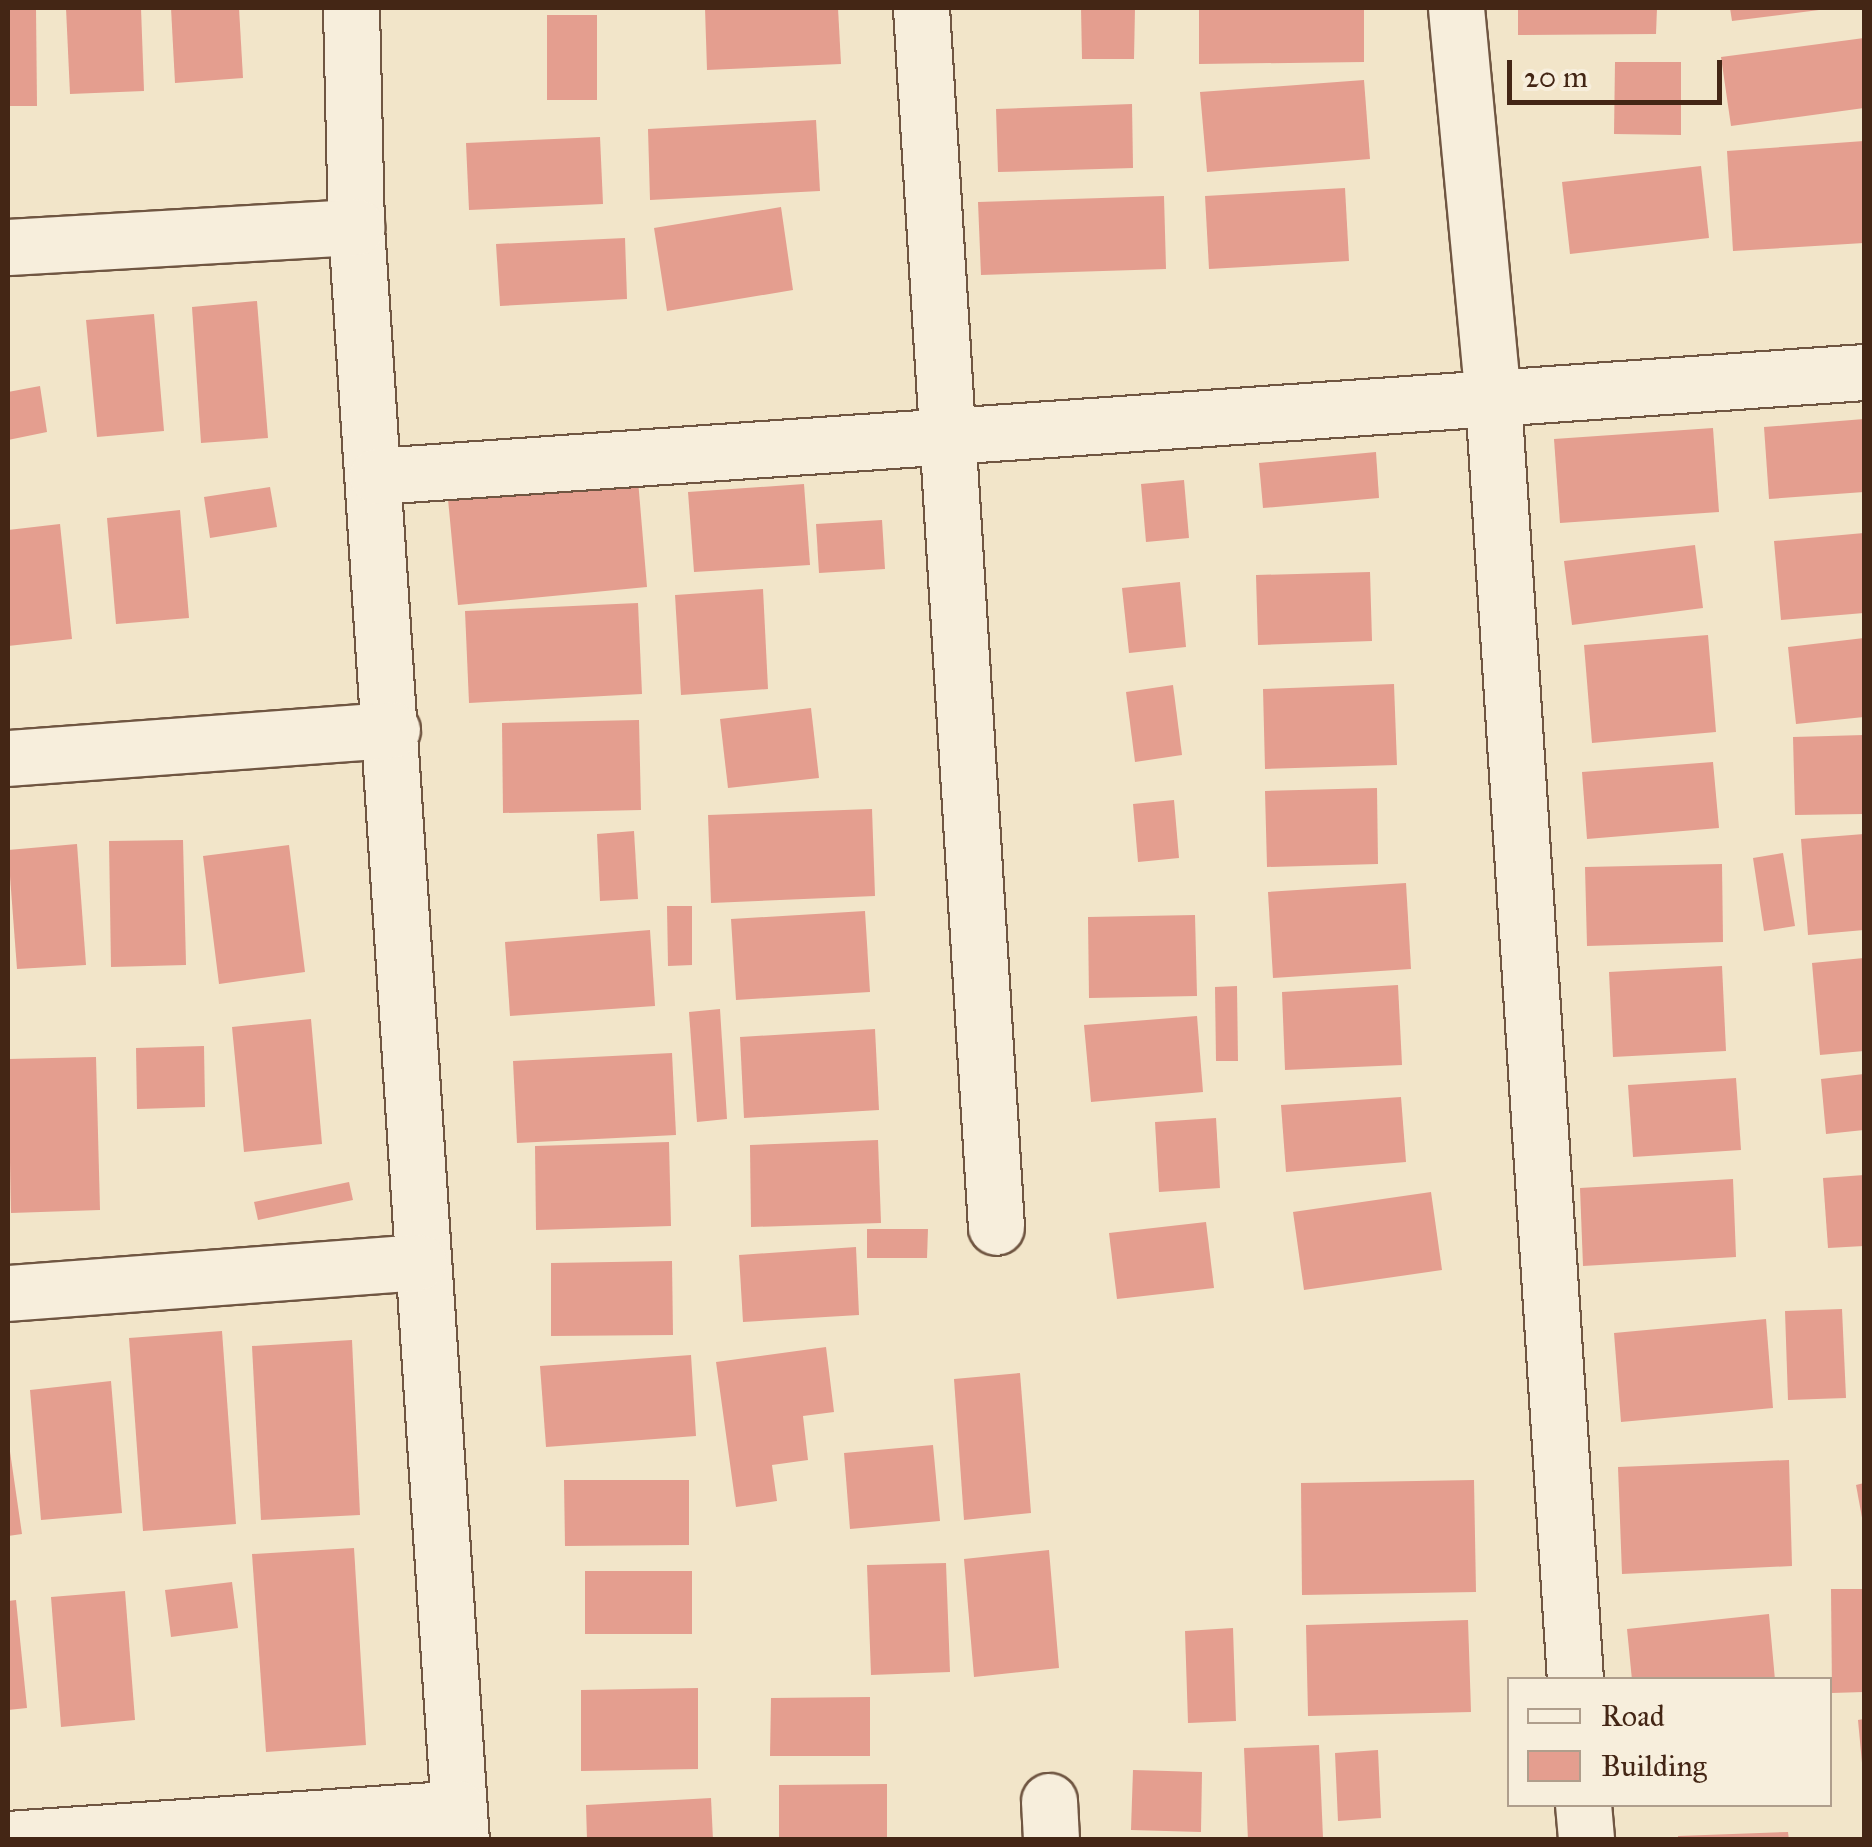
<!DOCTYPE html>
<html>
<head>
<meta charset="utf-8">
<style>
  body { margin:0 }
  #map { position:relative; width:1872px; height:1847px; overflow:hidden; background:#f2e5c9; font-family:"IM FELL Great Primer",serif }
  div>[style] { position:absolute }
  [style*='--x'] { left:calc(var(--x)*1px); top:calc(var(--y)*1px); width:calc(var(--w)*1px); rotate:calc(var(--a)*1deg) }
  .building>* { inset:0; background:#e49e8f }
  .roads { filter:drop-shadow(2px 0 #705642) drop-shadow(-2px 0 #705642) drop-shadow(0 2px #705642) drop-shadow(0 -2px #705642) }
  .street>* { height:55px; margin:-27.5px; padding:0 27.5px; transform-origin:27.5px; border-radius:27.5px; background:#f7eedc }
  span { translate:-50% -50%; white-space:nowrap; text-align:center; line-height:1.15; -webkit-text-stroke:8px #f7eedc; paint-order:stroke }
  .frame { position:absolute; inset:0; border:10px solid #442615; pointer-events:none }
  .legend { position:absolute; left:1507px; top:1677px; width:325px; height:130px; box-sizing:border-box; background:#f7eedc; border:2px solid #af9e8c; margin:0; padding:12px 18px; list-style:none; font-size:30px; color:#442615 }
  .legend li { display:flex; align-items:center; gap:20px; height:50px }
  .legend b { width:50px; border:2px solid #af9e8c }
  .scale { position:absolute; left:1507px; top:60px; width:215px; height:45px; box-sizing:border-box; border:5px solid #442615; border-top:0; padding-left:12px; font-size:30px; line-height:35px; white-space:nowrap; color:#442615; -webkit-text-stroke:8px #f7eedc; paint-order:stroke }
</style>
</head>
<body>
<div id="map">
  <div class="building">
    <div style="clip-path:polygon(8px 8px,36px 8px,37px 106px,8px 106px)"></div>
    <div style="clip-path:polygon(66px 8px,141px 8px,144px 91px,70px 94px)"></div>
    <div style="clip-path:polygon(171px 8px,239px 8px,243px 78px,175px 83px)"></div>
    <div style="clip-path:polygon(705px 8px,838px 8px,841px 64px,707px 70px)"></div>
    <div style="clip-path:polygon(1081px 8px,1135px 8px,1134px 59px,1082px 59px)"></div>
    <div style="clip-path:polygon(1199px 8px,1364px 8px,1364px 62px,1199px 64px)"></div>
    <div style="clip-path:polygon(1518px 8px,1657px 8px,1656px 34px,1518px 35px)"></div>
    <div style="clip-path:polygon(1730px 8px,1819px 8px,1819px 10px,1732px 21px)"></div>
    <div style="clip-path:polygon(547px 15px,597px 15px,597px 100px,547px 100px)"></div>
    <div style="clip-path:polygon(1864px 38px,1864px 108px,1731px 126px,1721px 57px)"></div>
    <div style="clip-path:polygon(1615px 62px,1681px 62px,1681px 135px,1614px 134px)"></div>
    <div style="clip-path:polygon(1364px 80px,1370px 159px,1207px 172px,1200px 92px)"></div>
    <div style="clip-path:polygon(1132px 104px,1133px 168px,998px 172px,996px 109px)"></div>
    <div style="clip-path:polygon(816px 120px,820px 191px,650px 200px,648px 129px)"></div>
    <div style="clip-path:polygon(600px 137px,603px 204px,469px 210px,466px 143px)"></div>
    <div style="clip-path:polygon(1864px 141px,1864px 243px,1733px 251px,1727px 151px)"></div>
    <div style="clip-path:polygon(1701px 166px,1709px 238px,1570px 254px,1562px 182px)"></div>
    <div style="clip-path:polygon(1345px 188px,1349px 261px,1209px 269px,1205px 196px)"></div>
    <div style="clip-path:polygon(1164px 196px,1166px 269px,981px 275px,978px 202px)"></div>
    <div style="clip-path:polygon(781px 207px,793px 290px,667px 311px,654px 228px)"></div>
    <div style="clip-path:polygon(625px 238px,627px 299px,500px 306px,496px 244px)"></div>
    <div style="clip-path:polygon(257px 301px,268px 438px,201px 443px,192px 307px)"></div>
    <div style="clip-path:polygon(154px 314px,164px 431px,97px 437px,86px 320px)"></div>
    <div style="clip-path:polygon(40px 386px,47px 432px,8px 440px,8px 392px)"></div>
    <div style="clip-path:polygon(1864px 419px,1864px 492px,1769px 499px,1764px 427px)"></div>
    <div style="clip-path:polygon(1713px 428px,1719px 512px,1560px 523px,1554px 439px)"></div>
    <div style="clip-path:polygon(1376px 452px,1379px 498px,1263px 508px,1259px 463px)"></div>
    <div style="clip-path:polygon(638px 480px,647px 587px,458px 605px,448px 499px)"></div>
    <div style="clip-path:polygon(1184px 480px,1189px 538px,1146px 542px,1141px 484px)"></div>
    <div style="clip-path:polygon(804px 484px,810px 565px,694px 572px,688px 492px)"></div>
    <div style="clip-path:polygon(270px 487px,277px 527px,210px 538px,204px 497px)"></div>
    <div style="clip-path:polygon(180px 510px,189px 618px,116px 624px,107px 518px)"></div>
    <div style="clip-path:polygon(882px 520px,885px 569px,819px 573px,816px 524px)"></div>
    <div style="clip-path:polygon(60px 524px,72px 639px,8px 646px,8px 530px)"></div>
    <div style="clip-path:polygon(1864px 533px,1864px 613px,1781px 620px,1774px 541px)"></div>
    <div style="clip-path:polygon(1695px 545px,1703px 608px,1572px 625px,1564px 561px)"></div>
    <div style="clip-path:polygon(1370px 572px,1372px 641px,1258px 645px,1256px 575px)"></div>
    <div style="clip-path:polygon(1180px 582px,1186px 647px,1129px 653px,1122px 588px)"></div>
    <div style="clip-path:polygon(763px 589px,768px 689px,681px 695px,675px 595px)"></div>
    <div style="clip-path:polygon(638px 603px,642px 694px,469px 703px,465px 611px)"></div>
    <div style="clip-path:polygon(1708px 635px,1716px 732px,1592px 743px,1584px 645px)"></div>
    <div style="clip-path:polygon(1864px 638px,1864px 717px,1796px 724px,1788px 647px)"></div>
    <div style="clip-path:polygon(1394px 684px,1397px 765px,1265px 769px,1263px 689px)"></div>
    <div style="clip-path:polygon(1173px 685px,1182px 755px,1135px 762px,1126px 692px)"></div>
    <div style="clip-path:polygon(811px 708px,819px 778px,728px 788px,720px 719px)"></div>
    <div style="clip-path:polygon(639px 720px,641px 810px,503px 813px,502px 723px)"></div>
    <div style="clip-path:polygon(1864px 735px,1864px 814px,1795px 815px,1793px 737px)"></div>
    <div style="clip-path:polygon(1713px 762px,1719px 828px,1587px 839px,1582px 772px)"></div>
    <div style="clip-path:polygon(1377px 788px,1378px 864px,1267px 867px,1265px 791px)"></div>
    <div style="clip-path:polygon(1174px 800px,1179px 858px,1138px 862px,1133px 804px)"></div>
    <div style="clip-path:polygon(872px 809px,875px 896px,711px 903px,708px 815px)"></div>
    <div style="clip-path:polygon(634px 831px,638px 899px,600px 901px,597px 834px)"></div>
    <div style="clip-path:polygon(1864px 834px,1864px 930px,1808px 935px,1801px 839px)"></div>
    <div style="clip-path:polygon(183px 840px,186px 965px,111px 967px,109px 841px)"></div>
    <div style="clip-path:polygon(77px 844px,86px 965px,17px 969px,8px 850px)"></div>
    <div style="clip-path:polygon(289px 845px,305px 972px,219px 984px,203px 856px)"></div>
    <div style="clip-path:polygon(1783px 853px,1795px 926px,1764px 931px,1753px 858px)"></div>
    <div style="clip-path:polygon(1722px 864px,1723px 942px,1587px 946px,1585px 867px)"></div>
    <div style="clip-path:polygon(1406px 883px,1411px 969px,1273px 978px,1268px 892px)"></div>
    <div style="clip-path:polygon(667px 906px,692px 906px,692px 965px,668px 966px)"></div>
    <div style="clip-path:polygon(865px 911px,870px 992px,736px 1000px,731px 919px)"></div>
    <div style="clip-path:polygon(1195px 915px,1197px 996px,1089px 998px,1088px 917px)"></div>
    <div style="clip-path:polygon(650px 930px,655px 1006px,510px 1016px,505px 942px)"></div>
    <div style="clip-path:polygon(1864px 958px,1864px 1051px,1820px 1055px,1812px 963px)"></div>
    <div style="clip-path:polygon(1722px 966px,1726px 1051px,1613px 1057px,1609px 972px)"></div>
    <div style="clip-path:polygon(1398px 985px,1402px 1065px,1285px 1070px,1282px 992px)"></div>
    <div style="clip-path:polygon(1237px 986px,1238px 1061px,1216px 1061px,1215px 987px)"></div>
    <div style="clip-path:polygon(720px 1009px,727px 1119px,697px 1122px,689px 1012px)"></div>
    <div style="clip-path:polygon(1197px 1016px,1203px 1092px,1091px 1102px,1084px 1025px)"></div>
    <div style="clip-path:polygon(311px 1019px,322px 1144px,244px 1152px,232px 1027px)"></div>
    <div style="clip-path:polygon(875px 1029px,879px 1110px,744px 1118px,740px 1037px)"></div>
    <div style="clip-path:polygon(204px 1046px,205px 1107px,137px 1109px,136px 1048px)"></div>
    <div style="clip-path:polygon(672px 1053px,676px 1135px,517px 1143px,513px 1061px)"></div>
    <div style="clip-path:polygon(96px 1057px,100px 1210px,11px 1213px,8px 1059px)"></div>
    <div style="clip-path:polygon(1864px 1074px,1864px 1130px,1826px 1134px,1821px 1079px)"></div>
    <div style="clip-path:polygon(1736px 1078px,1741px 1150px,1633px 1157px,1628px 1085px)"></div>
    <div style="clip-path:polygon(1401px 1097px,1406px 1162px,1286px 1172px,1281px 1105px)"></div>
    <div style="clip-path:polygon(1216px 1118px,1220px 1188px,1159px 1192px,1155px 1122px)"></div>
    <div style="clip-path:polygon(878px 1140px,881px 1223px,751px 1227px,750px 1145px)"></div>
    <div style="clip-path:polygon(669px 1142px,671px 1226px,536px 1230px,535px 1146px)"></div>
    <div style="clip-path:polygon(1864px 1175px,1864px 1246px,1828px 1248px,1823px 1178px)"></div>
    <div style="clip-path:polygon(1733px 1179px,1736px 1257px,1583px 1266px,1580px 1188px)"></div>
    <div style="clip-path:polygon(349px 1182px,353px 1200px,258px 1220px,254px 1202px)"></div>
    <div style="clip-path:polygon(1431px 1192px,1442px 1270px,1304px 1290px,1293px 1212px)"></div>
    <div style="clip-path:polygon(1206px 1222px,1214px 1288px,1117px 1299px,1109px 1233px)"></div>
    <div style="clip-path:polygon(867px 1229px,928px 1229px,927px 1258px,867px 1258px)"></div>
    <div style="clip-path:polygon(856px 1247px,859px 1315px,743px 1322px,739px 1255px)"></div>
    <div style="clip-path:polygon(672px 1261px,673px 1335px,551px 1336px,551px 1263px)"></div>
    <div style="clip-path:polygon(1842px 1309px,1846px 1398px,1788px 1400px,1785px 1311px)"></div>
    <div style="clip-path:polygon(1766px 1319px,1773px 1408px,1621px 1422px,1614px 1333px)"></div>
    <div style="clip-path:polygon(222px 1331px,236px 1524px,143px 1531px,129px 1338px)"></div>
    <div style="clip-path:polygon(352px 1340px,360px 1515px,261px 1520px,252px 1346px)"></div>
    <div style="clip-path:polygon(826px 1347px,834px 1412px,803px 1416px,808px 1460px,772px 1465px,777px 1501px,736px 1507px,716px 1362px)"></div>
    <div style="clip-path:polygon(691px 1355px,696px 1436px,546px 1447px,540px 1366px)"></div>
    <div style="clip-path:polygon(1020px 1373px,1031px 1513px,964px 1520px,954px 1379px)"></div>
    <div style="clip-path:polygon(111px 1381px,122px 1513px,41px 1520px,30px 1390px)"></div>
    <div style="clip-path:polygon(8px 1438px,22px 1534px,8px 1536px)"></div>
    <div style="clip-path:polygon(933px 1445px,940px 1521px,850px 1529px,844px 1453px)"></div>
    <div style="clip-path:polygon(1789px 1460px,1792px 1566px,1622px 1574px,1618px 1467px)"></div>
    <div style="clip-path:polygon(564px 1480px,689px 1480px,689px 1545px,565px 1546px)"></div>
    <div style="clip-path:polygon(1474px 1480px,1476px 1592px,1302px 1595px,1301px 1483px)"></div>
    <div style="clip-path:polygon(1864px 1483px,1864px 1522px,1863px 1523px,1856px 1485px)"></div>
    <div style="clip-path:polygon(354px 1548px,366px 1745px,266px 1752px,252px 1554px)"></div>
    <div style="clip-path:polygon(1049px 1550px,1059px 1668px,974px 1677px,964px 1559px)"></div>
    <div style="clip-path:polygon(946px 1563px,950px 1672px,871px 1675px,867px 1565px)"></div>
    <div style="clip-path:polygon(585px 1571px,692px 1571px,692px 1634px,585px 1634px)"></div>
    <div style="clip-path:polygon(232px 1582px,238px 1628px,171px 1637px,165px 1590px)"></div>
    <div style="clip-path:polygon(1831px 1589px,1864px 1589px,1864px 1692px,1832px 1693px)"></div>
    <div style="clip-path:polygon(125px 1591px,135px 1720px,61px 1727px,51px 1597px)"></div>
    <div style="clip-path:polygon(16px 1600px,27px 1708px,8px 1710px,8px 1601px)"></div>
    <div style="clip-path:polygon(1769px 1614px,1775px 1680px,1632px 1680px,1627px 1629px)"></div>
    <div style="clip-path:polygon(1468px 1620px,1471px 1712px,1308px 1716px,1306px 1625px)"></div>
    <div style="clip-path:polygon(1233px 1628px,1236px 1721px,1188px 1723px,1185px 1631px)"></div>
    <div style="clip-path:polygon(698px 1688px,698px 1769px,581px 1771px,581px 1690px)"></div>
    <div style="clip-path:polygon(870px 1697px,870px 1756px,770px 1756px,771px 1698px)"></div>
    <div style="clip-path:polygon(1864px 1719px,1864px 1763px,1862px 1763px,1858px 1720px)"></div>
    <div style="clip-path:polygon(1319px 1745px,1323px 1838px,1248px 1840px,1244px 1748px)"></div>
    <div style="clip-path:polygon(1378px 1750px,1381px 1818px,1338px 1821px,1335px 1753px)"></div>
    <div style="clip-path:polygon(1133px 1770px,1202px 1772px,1201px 1832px,1131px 1830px)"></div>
    <div style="clip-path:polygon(887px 1784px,887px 1840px,779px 1840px,779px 1785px)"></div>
    <div style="clip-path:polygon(711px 1798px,713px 1840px,587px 1840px,586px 1805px)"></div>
    <div style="clip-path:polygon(1788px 1832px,1789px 1840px,1678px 1840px,1678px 1836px)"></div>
  </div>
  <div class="roads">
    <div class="street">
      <div style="--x:351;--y:8;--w:219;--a:88.7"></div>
      <div style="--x:356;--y:227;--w:1616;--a:86.28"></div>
      <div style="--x:921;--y:8;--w:1221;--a:86.48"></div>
      <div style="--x:1456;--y:8;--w:392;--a:84.6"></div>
      <div style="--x:1493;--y:398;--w:1285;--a:86.34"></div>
      <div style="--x:8;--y:247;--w:349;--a:-3.3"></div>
      <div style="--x:377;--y:476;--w:1491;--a:-4"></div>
      <div style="--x:8;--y:758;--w:385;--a:-4.2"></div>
      <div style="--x:8;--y:1293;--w:412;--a:-4.3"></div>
      <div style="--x:1049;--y:1801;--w:39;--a:87"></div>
      <div style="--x:1583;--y:1804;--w:36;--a:85"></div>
      <div style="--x:8;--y:1839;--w:450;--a:-3.9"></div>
    </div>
  </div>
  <div class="frame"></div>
  <ul class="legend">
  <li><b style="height:12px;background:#f7eedc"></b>Road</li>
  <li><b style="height:28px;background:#e49e8f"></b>Building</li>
  </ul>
  <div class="scale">20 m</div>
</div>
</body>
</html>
